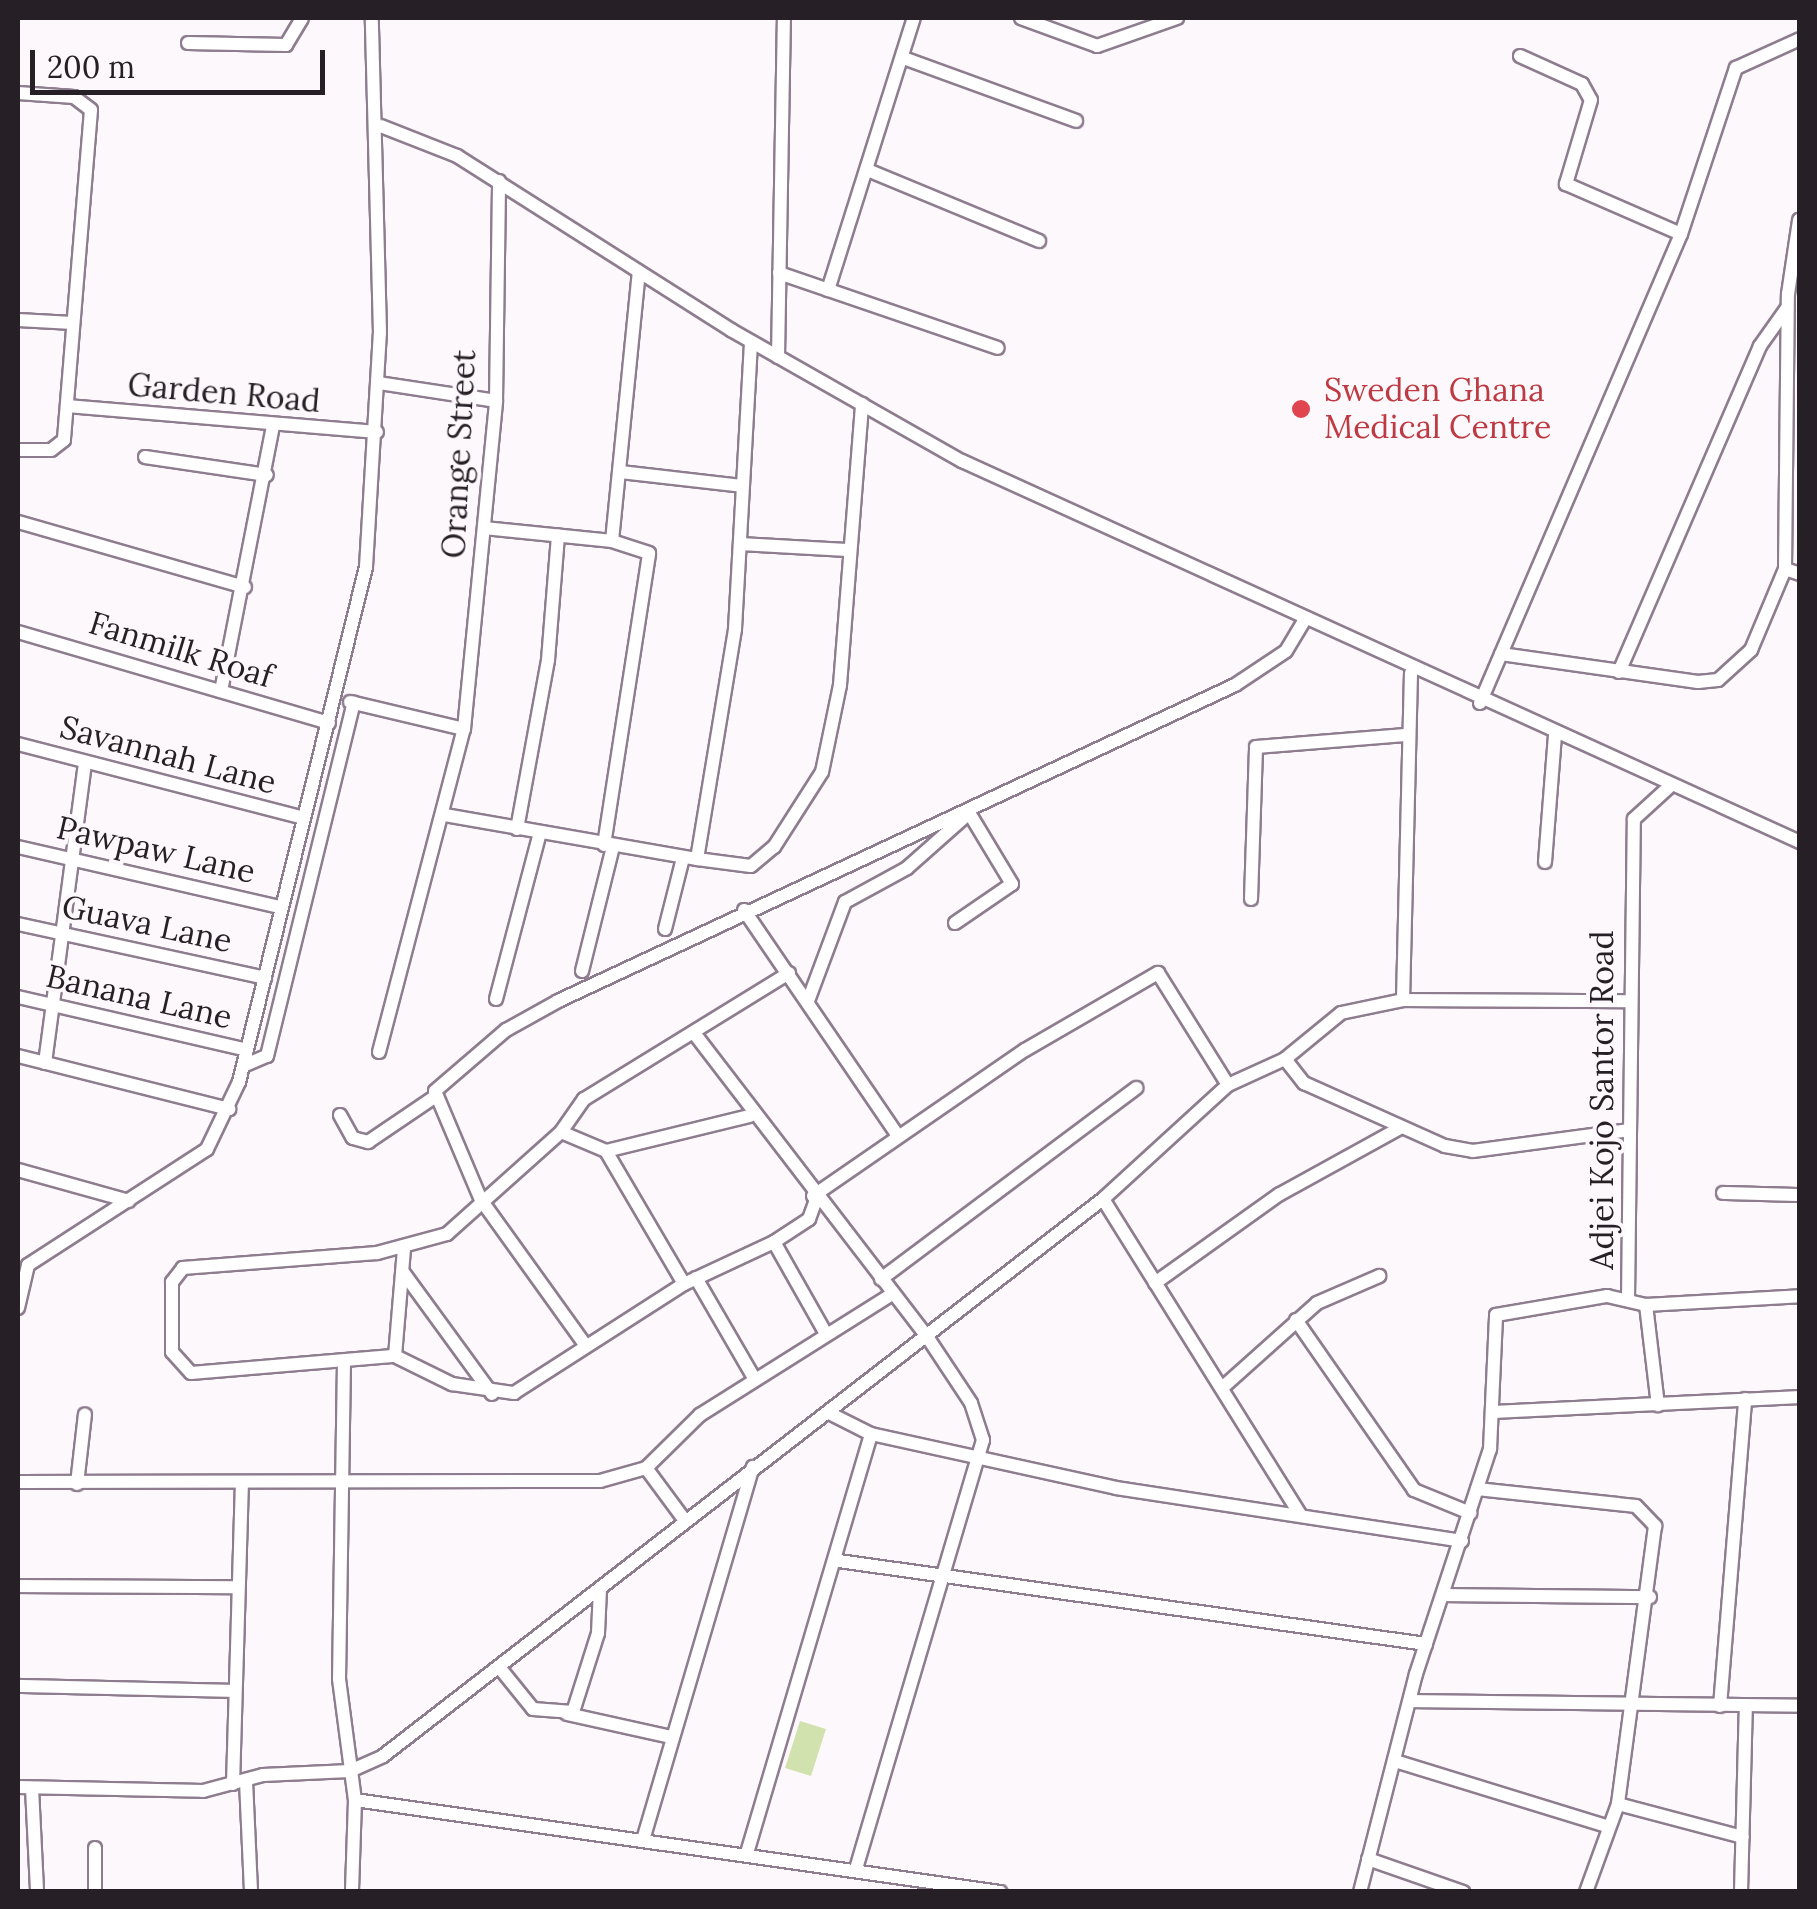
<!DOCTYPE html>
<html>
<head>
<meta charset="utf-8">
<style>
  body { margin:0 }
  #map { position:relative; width:1817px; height:1909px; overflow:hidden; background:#fcf8fc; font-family:Lora,serif }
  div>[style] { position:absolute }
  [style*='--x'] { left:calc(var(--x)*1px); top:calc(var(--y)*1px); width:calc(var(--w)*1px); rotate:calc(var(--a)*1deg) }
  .green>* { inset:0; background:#d2e2af }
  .roads { filter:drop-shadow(2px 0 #8e7d8f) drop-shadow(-2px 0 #8e7d8f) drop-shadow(0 2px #8e7d8f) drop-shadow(0 -2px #8e7d8f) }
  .minor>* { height:12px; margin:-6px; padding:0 6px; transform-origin:6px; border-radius:6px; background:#fff }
  .dots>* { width:28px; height:28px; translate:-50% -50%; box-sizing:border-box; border:5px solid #fcf8fc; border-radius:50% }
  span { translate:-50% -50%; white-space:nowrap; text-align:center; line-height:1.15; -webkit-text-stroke:8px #fcf8fc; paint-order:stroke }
  .health-label { font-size:32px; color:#be3a42 }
  .left { translate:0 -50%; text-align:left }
  .street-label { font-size:32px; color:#261f26 }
  .frame { position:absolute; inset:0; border:20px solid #261f26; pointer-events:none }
  .scale { position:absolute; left:30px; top:50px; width:295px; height:45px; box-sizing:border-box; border:5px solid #261f26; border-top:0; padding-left:12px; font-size:30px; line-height:35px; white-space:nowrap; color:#261f26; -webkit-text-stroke:8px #fcf8fc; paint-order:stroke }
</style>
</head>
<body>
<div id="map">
  <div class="green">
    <div style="clip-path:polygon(800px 1721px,826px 1729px,811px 1776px,785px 1768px)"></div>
  </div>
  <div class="roads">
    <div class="minor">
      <div style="--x:1021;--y:18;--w:81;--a:20.2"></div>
      <div style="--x:1097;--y:46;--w:85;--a:-19.3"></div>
      <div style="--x:188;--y:43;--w:98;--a:1.2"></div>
      <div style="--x:286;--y:45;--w:31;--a:-59"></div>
      <div style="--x:1520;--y:56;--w:68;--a:24.3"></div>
      <div style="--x:1582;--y:84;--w:18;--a:61"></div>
      <div style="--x:1591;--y:100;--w:88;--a:106.6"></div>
      <div style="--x:1566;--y:184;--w:125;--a:23.5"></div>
      <div style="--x:906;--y:59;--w:181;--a:20"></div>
      <div style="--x:18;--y:93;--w:56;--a:4.1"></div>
      <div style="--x:74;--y:97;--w:21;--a:37"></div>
      <div style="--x:91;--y:110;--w:331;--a:94.7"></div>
      <div style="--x:64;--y:440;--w:16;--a:142"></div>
      <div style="--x:51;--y:450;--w:33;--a:180"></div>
      <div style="--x:381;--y:126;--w:82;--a:21.5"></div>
      <div style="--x:457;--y:156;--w:325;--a:32.4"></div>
      <div style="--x:731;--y:330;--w:266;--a:29.6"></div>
      <div style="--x:962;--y:461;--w:921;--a:24.45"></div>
      <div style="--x:870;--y:171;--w:183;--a:22.5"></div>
      <div style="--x:779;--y:273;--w:231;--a:18.9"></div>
      <div style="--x:828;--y:290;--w:285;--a:-72.5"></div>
      <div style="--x:18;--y:320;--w:55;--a:3.1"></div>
      <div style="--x:778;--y:357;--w:339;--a:-89"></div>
      <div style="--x:379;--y:383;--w:118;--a:8.7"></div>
      <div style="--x:67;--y:406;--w:311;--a:4.8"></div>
      <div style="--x:145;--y:457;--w:123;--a:8.4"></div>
      <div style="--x:620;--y:472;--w:123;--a:6.5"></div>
      <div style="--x:18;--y:522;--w:236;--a:16"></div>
      <div style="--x:484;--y:528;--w:129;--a:5.8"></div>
      <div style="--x:740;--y:544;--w:107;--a:3.2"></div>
      <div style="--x:1785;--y:569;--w:16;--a:18"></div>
      <div style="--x:18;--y:632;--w:324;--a:16.3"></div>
      <div style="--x:1501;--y:654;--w:199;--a:8.1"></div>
      <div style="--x:1698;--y:682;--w:20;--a:-6"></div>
      <div style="--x:1718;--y:680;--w:45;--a:-42.3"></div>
      <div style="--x:1751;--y:650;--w:88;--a:-67.2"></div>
      <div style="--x:1785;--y:569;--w:275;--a:-89.4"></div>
      <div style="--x:1788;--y:294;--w:75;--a:-81.5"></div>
      <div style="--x:1619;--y:672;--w:355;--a:-66.6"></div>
      <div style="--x:1760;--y:346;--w:47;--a:-54.6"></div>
      <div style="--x:221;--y:691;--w:270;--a:-78.9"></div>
      <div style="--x:350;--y:702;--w:117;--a:13.3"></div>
      <div style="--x:1480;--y:703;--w:510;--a:-66.8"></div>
      <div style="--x:1681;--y:234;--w:175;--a:-71.7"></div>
      <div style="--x:1736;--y:68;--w:70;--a:-24.4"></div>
      <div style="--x:18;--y:744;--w:295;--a:14.5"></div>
      <div style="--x:445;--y:815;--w:256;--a:9.9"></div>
      <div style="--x:697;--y:859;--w:233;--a:-80.6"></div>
      <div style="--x:735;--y:629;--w:287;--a:-86.8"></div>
      <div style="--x:517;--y:829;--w:172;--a:-79.6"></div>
      <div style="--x:548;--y:660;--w:125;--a:-85.4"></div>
      <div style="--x:604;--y:845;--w:295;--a:-81.2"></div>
      <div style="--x:649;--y:553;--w:39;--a:-162"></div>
      <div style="--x:612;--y:541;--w:270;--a:-84.3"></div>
      <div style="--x:18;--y:847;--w:270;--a:12.9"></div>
      <div style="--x:697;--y:859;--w:54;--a:7.4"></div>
      <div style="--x:751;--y:866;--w:30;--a:-40"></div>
      <div style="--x:774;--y:847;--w:89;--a:-57.4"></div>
      <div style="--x:822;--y:772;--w:89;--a:-78.3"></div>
      <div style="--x:840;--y:685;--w:282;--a:-85.5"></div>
      <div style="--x:1545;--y:862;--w:127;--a:-85.5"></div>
      <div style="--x:1251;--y:899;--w:152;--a:-88.1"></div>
      <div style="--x:1256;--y:747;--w:150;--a:-4.6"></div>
      <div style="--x:744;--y:910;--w:273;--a:55.7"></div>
      <div style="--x:955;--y:923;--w:69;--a:-34.4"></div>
      <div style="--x:1012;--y:884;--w:85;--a:-121.1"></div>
      <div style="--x:18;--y:924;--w:253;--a:12.3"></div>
      <div style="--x:665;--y:929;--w:69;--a:-75.8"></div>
      <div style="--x:582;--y:971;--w:128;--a:-76"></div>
      <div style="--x:789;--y:973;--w:241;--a:148.4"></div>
      <div style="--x:584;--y:1099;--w:40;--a:124.9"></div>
      <div style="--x:561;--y:1132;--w:153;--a:138.2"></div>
      <div style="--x:447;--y:1234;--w:73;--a:164.8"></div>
      <div style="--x:377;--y:1253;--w:195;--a:175.6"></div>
      <div style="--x:183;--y:1268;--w:18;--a:128"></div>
      <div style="--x:172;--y:1282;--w:70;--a:90"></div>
      <div style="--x:172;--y:1352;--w:28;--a:48"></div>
      <div style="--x:191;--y:1373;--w:205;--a:-4.8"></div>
      <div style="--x:395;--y:1356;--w:64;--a:26.2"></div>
      <div style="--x:452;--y:1384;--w:63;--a:8.3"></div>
      <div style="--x:514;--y:1393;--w:202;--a:-32.7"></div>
      <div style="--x:684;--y:1284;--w:99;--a:-25"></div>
      <div style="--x:774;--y:1242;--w:42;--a:-33.3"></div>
      <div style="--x:809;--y:1219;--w:20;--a:-70"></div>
      <div style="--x:18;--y:997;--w:235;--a:13"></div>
      <div style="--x:496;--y:999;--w:172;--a:-75.2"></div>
      <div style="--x:1403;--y:1000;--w:327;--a:-88.6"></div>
      <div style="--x:808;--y:1001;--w:106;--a:-69.5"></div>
      <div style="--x:845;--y:902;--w:71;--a:-28.7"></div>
      <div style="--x:907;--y:868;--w:81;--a:-41.5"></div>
      <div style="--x:694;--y:1033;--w:384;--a:52.5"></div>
      <div style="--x:928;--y:1338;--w:78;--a:56.5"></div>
      <div style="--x:971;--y:1403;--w:39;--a:72"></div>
      <div style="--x:983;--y:1440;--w:447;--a:106.5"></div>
      <div style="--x:379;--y:1052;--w:334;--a:-75.3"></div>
      <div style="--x:464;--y:729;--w:330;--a:-84.4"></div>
      <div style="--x:496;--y:401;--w:220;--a:-89.2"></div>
      <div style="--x:18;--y:1056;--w:218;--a:14.1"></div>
      <div style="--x:1285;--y:1059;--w:31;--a:52"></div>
      <div style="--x:1304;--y:1083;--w:154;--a:24.1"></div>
      <div style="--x:1445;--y:1146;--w:28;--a:10"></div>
      <div style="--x:1473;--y:1151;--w:158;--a:-7.6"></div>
      <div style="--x:45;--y:1063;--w:302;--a:-82.4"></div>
      <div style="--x:243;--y:1066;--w:26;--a:-23"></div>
      <div style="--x:267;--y:1056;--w:364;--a:-76.2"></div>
      <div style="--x:340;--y:1115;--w:26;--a:61"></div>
      <div style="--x:353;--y:1138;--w:16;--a:15"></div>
      <div style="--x:368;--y:1142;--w:78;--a:-34.1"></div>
      <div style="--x:561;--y:1132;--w:49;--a:22.9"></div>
      <div style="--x:606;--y:1151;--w:154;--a:59.6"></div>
      <div style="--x:606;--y:1151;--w:148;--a:-13.7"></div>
      <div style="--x:18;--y:1170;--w:115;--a:15.6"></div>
      <div style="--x:1723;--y:1193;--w:77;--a:1.5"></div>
      <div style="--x:813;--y:1196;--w:257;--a:-34.6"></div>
      <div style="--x:1025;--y:1050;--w:154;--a:-30.1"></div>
      <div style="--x:1158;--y:973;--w:132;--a:58"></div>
      <div style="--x:1103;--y:1199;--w:372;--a:58"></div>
      <div style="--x:774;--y:1242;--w:106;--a:60.5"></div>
      <div style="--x:403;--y:1272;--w:151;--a:53.9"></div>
      <div style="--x:696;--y:1278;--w:116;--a:59.9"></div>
      <div style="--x:881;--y:1279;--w:319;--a:-36.8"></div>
      <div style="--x:1155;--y:1283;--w:153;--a:-35.5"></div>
      <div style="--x:1280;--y:1194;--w:135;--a:-28.8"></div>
      <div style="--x:1628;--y:1298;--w:479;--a:-89.3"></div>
      <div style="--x:1634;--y:819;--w:47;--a:-42.4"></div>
      <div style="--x:1646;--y:1305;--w:101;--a:83.2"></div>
      <div style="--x:18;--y:1308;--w:44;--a:-76.9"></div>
      <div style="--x:28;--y:1265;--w:213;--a:-32.9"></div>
      <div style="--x:207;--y:1149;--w:74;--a:-64.5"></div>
      <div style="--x:239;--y:1082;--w:530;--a:-76.15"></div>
      <div style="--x:366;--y:567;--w:234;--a:-86.6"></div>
      <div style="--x:380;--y:333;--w:315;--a:-91.5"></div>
      <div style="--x:1296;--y:1320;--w:207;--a:55.2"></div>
      <div style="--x:1414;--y:1490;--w:61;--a:22.3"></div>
      <div style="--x:586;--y:1346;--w:180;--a:-125.7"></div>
      <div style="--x:481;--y:1200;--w:118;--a:-112.9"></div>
      <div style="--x:435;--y:1091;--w:94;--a:-40.7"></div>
      <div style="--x:506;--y:1030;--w:60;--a:-29.1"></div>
      <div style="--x:558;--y:1001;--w:747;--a:-25.02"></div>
      <div style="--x:1235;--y:685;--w:61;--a:-33.7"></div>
      <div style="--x:1286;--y:651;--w:33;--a:-59"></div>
      <div style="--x:395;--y:1356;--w:107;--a:-85.2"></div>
      <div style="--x:344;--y:1362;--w:317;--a:90.9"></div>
      <div style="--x:339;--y:1679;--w:122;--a:82.5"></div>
      <div style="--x:355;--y:1800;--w:92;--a:91.9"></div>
      <div style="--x:1222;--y:1388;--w:127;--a:-41.8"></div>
      <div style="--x:1317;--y:1303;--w:68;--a:-23.5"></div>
      <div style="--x:1494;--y:1412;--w:306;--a:-2.8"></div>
      <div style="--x:829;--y:1413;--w:47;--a:26.6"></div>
      <div style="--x:871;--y:1434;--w:251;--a:12.4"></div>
      <div style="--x:1116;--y:1488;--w:350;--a:8.7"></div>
      <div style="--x:646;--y:1468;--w:62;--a:53.5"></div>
      <div style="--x:18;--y:1482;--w:582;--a:-0.1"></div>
      <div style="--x:600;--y:1481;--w:48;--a:-15.8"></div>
      <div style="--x:646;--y:1468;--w:76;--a:-44.5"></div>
      <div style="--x:700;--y:1415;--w:223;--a:-32.2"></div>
      <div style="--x:77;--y:1484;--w:70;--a:-83.5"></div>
      <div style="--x:1477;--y:1489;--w:160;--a:6.1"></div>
      <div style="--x:1636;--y:1506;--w:28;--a:46"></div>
      <div style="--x:1655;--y:1526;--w:280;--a:97.6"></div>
      <div style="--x:1618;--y:1804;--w:94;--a:110"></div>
      <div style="--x:839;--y:1561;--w:593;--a:8.05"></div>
      <div style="--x:18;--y:1586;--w:216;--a:0.3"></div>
      <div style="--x:1445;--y:1595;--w:205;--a:0.6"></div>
      <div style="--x:499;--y:1667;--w:54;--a:51"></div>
      <div style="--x:533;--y:1709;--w:40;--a:4.3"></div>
      <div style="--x:573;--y:1712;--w:83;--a:-72.4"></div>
      <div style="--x:598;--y:1633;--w:44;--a:-87.4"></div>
      <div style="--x:18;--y:1686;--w:213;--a:1.3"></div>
      <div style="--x:1412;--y:1701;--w:388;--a:0.7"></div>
      <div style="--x:1720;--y:1706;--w:308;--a:-85.3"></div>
      <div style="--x:567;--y:1714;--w:107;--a:12.5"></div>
      <div style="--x:1395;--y:1761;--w:224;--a:17.1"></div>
      <div style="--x:246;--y:1781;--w:111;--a:87.4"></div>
      <div style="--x:233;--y:1784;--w:300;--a:-88.3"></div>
      <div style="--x:18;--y:1787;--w:185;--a:1.2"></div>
      <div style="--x:203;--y:1791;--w:62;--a:-14.9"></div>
      <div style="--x:263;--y:1775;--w:87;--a:-2.6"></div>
      <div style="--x:350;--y:1771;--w:36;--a:-24"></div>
      <div style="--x:383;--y:1756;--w:910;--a:-37.73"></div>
      <div style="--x:1103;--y:1199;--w:169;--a:-42.4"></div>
      <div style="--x:1228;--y:1085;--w:63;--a:-24.5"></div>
      <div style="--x:1285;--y:1059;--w:72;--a:-39.4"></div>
      <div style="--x:1341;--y:1013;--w:63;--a:-11.8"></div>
      <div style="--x:1403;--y:1000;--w:222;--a:0.3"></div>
      <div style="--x:32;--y:1788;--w:104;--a:87.2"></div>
      <div style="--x:355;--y:1800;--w:652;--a:8.12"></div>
      <div style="--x:1618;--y:1804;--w:129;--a:14.8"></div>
      <div style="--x:643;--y:1840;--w:389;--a:-73.6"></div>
      <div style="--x:747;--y:1853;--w:437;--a:-73.5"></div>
      <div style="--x:1368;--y:1859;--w:101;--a:19.2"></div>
      <div style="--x:95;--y:1892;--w:44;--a:-90"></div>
      <div style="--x:1360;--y:1892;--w:225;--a:-75.6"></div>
      <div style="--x:1416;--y:1674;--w:237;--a:-71.8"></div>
      <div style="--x:1490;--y:1449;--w:134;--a:-87.4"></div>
      <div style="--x:1496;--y:1315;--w:113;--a:-9.7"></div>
      <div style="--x:1607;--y:1296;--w:40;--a:13"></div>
      <div style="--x:1646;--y:1305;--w:154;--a:-3.3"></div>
      <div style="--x:1741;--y:1892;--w:187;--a:-88.5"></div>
    </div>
  </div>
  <div class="dots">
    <div style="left:1301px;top:409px;background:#e0444e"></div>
  </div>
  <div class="health-label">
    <span class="left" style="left:1324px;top:409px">Sweden Ghana<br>Medical Centre</span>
  </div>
  <div class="street-label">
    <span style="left:224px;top:393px;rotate:5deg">Garden Road</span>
    <span style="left:459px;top:454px;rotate:-87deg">Orange Street</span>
    <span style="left:181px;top:650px;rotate:17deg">Fanmilk Roaf</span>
    <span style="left:168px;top:755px;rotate:15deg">Savannah Lane</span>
    <span style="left:156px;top:850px;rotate:13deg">Pawpaw Lane</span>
    <span style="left:147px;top:924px;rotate:12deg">Guava Lane</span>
    <span style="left:139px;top:997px;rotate:13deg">Banana Lane</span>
    <span style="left:1602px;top:1100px;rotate:-90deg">Adjei Kojo Santor Road</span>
  </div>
  <div class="frame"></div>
  <div class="scale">200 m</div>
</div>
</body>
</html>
